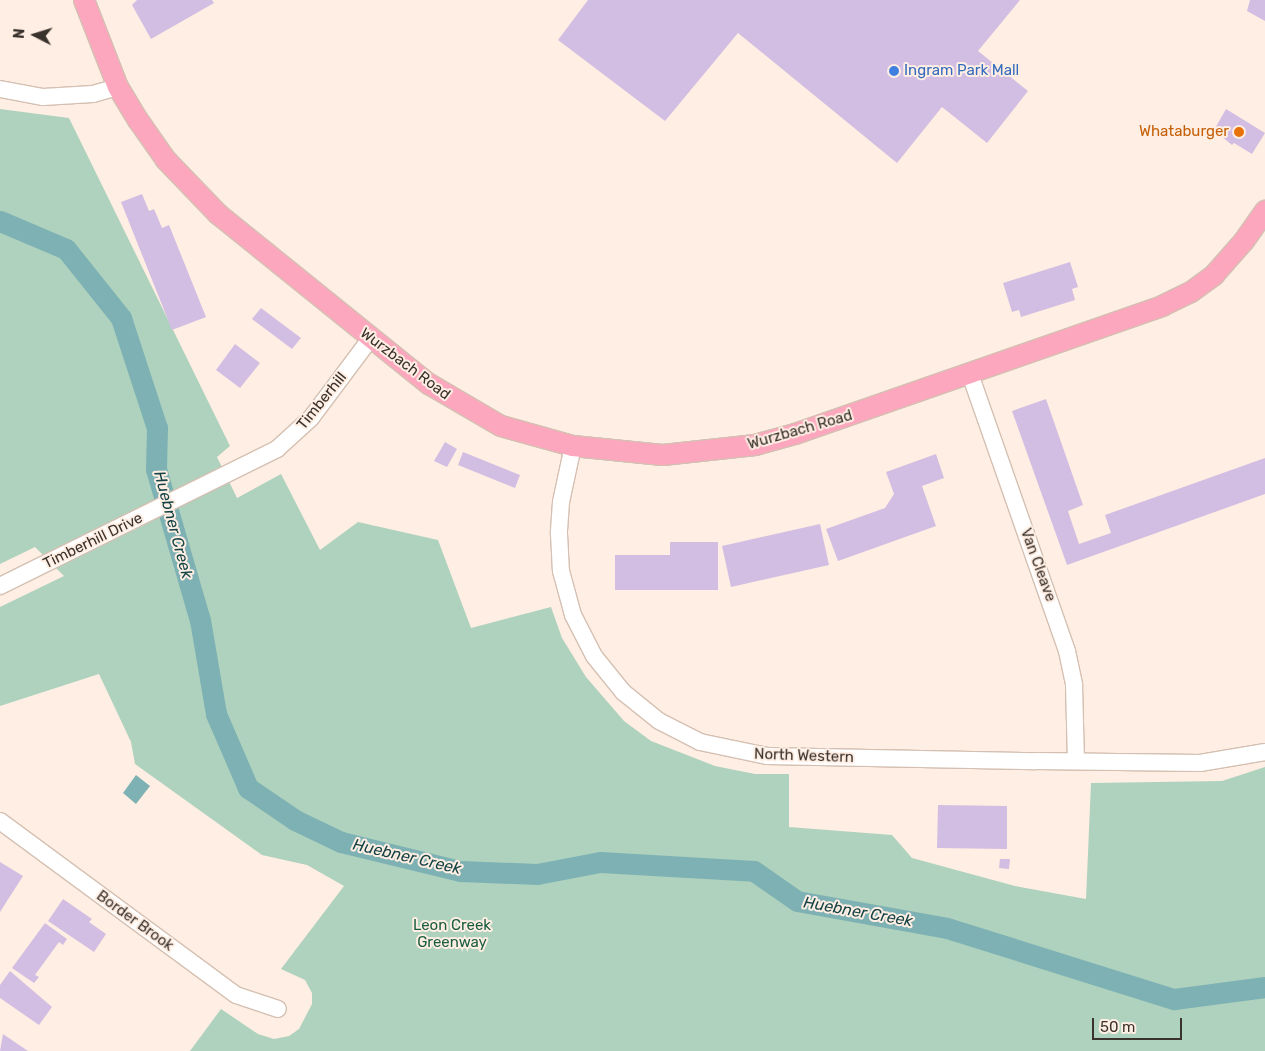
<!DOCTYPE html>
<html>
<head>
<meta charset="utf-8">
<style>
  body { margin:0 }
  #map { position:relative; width:1265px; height:1051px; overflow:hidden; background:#ffeee3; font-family:Rubik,sans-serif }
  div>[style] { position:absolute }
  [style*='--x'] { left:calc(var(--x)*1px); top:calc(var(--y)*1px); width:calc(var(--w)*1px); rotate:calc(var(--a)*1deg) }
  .green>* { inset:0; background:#aed2bd }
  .water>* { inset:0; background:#7eb1b4 }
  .river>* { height:21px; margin:-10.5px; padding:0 10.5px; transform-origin:10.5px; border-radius:10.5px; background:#7eb1b4 }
  .building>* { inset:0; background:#d2bee2 }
  .roads { filter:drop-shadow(1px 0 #d4c0b2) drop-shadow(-1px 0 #d4c0b2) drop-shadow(0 1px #d4c0b2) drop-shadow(0 -1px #d4c0b2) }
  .minor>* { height:16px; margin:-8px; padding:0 8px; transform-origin:8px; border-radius:8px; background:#fff }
  .major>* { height:20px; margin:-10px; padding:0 10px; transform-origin:10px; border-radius:10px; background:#fda7be }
  .dots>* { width:14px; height:14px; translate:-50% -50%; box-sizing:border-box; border:2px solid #ffeee3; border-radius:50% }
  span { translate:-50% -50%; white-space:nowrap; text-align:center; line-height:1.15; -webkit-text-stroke:4px #ffeee3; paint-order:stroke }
  .shop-label { font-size:15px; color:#366cbe }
  .left { translate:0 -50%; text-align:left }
  .food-label { font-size:15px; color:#c56008 }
  .right { translate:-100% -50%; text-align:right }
  .street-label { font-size:15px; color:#3a322c }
  .park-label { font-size:15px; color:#195d40 }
  .water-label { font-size:16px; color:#154447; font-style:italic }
  .north { position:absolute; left:10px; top:10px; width:50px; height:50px; -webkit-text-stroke:4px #ffeee3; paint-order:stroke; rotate:275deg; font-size:14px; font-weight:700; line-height:20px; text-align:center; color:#3a322c }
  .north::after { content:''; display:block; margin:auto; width:18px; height:22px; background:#3a322c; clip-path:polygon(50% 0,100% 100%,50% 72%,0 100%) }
  .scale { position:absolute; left:1092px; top:1018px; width:90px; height:22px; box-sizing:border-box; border:2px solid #3a322c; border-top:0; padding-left:6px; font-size:15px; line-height:18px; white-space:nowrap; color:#3a322c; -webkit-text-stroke:4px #ffeee3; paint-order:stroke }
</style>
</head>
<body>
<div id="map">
  <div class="green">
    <div style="clip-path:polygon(0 109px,69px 118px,230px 446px,217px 457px,237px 498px,281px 474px,320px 550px,358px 522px,438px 540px,471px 628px,551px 607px,562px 638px,586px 677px,624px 721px,651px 741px,715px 766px,755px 774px,789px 774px,789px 827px,892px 835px,912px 858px,1015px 886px,1086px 899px,1091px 783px,1222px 781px,1265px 767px,1265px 1051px,190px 1051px,221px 1009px,258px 1034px,274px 1039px,289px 1036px,299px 1029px,312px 1004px,312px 993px,305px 980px,281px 969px,344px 886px,307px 865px,262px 855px,135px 764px,131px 742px,99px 674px,0 706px,0 607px,64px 576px,35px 547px,0 564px)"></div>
  </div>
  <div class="water">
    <div style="clip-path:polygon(136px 775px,150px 786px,136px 804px,123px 793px)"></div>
  </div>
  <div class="river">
    <div style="--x:0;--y:221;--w:72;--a:23"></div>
    <div style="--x:66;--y:249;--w:88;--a:51.4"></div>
    <div style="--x:121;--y:318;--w:116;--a:71.9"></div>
    <div style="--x:157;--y:428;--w:41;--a:91.4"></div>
    <div style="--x:156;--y:469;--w:157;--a:73.8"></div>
    <div style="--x:200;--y:620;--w:95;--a:80.3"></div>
    <div style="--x:216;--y:714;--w:81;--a:66.6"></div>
    <div style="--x:248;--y:788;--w:57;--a:34.2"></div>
    <div style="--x:295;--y:820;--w:51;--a:25.6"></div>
    <div style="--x:341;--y:842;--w:122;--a:13.7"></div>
    <div style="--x:460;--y:871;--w:77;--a:2.2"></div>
    <div style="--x:537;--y:874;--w:64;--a:-10.8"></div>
    <div style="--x:600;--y:862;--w:154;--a:3.3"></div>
    <div style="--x:754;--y:871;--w:52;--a:34.9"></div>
    <div style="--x:797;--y:901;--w:152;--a:10.2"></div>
    <div style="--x:947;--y:928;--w:238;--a:17.4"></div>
    <div style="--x:1174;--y:999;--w:92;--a:-7.5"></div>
  </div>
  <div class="building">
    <div style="clip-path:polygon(137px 0,212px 0,214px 3px,151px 39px,132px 5px)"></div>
    <div style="clip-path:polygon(588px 0,1020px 0,978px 51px,1028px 91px,987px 143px,942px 107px,897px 163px,738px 33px,665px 121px,558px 40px)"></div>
    <div style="clip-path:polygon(1250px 0,1265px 0,1265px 21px,1247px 11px)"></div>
    <div style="clip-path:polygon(1226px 109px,1265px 133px,1252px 154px,1234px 143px,1232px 145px,1214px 130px)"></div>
    <div style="clip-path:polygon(142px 194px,149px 211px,154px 209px,162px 228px,169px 225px,206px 317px,172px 330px,121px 202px)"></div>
    <div style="clip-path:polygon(1070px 262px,1078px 287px,1072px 289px,1075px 300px,1021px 317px,1019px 310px,1012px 312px,1003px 283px)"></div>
    <div style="clip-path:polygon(261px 308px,301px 338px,292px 349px,252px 319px)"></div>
    <div style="clip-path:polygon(235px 344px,260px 363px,240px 388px,216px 370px)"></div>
    <div style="clip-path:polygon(1046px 399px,1083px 505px,1068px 511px,1079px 544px,1111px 533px,1105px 515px,1265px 458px,1265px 494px,1067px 565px,1012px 411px)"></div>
    <div style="clip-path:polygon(445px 442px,457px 449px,447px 467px,434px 461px)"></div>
    <div style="clip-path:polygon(463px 452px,520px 475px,515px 488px,458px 465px)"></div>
    <div style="clip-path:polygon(936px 454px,944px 478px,922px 486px,936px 526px,838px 561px,826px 529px,885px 508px,894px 494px,886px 472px)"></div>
    <div style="clip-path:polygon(820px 524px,829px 565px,731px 587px,722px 546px)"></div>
    <div style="clip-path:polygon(670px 542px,718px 542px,718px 590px,615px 590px,615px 555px,670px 555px)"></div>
    <div style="clip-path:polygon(938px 805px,1007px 806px,1007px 849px,937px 848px)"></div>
    <div style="clip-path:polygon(1000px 859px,1010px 859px,1009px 869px,999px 868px)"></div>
    <div style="clip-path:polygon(0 862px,23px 876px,0 912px)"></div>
    <div style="clip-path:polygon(63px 899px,92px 919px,89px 922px,106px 934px,94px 952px,48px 921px)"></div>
    <div style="clip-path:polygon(45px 923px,67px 939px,63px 945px,59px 942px,35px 975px,39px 977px,34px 983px,12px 968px)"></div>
    <div style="clip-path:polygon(10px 971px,52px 1007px,39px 1025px,0 998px,0 985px)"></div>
    <div style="clip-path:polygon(3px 1034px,28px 1051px,0 1051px)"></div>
  </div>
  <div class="roads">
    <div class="minor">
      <div style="--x:0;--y:89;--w:44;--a:10.5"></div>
      <div style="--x:43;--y:97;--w:50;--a:-3.4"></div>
      <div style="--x:93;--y:94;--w:26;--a:-16"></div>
      <div style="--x:970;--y:374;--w:293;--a:70.7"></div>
      <div style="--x:1067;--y:651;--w:35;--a:78"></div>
      <div style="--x:1074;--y:685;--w:76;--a:88.5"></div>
      <div style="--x:573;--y:446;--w:57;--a:102.1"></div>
      <div style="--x:561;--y:502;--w:32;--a:94"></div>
      <div style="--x:559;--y:534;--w:37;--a:87"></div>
      <div style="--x:561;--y:571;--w:46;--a:74.7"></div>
      <div style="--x:573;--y:615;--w:46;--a:62.9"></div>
      <div style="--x:594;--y:656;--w:46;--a:51.1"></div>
      <div style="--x:623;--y:692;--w:46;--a:38.9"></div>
      <div style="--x:659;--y:721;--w:46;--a:27.1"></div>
      <div style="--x:700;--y:742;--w:68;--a:11.8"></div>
      <div style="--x:767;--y:756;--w:269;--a:1.1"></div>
      <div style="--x:1036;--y:761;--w:164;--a:0.7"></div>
      <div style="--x:1200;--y:763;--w:66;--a:-9.6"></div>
      <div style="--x:0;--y:586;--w:309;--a:-26.3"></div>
      <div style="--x:277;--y:449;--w:46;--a:-42.4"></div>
      <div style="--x:311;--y:418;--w:99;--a:-53.2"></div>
      <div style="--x:0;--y:821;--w:293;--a:36.4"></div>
      <div style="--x:236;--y:995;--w:44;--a:18.4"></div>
    </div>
    <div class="major">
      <div style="--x:84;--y:0;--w:93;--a:68.7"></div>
      <div style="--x:118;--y:87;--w:39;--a:59"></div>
      <div style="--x:138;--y:120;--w:49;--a:55"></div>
      <div style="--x:166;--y:160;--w:75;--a:46.1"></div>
      <div style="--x:218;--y:214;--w:271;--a:38.9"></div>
      <div style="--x:429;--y:384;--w:83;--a:30.3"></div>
      <div style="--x:501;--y:426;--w:75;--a:15.5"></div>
      <div style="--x:573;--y:446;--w:90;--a:5.7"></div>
      <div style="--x:663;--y:455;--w:93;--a:-6.2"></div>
      <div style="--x:755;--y:445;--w:41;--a:-15.4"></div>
      <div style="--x:795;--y:434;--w:389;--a:-19.2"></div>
      <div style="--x:1162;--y:306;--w:32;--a:-26"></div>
      <div style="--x:1191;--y:292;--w:29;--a:-36"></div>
      <div style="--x:1214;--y:275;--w:45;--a:-48.6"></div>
      <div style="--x:1244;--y:241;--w:37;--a:-55"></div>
    </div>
  </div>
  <div class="dots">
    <div style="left:894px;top:71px;background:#3f7fe0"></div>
    <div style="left:1239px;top:132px;background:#e8710a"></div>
  </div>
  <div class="shop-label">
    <span class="left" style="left:904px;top:71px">Ingram Park Mall</span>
  </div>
  <div class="food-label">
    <span class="right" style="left:1229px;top:132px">Whataburger</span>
  </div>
  <div class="street-label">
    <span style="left:405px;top:364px;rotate:37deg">Wurzbach Road</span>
    <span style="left:322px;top:401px;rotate:-51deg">Timberhill</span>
    <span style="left:800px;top:430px;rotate:-16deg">Wurzbach Road</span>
    <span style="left:93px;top:541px;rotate:-26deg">Timberhill Drive</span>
    <span style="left:1038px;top:565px;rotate:70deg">Van Cleave</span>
    <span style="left:804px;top:756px;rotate:2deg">North Western</span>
    <span style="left:135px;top:921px;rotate:36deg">Border Brook</span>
  </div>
  <div class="park-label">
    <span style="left:452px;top:934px">Leon Creek<br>Greenway</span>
  </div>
  <div class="water-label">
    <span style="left:173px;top:525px;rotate:75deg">Huebner Creek</span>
    <span style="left:407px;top:857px;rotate:13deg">Huebner Creek</span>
    <span style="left:858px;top:912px;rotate:10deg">Huebner Creek</span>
  </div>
  <div class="north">N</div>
  <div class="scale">50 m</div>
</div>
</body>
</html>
